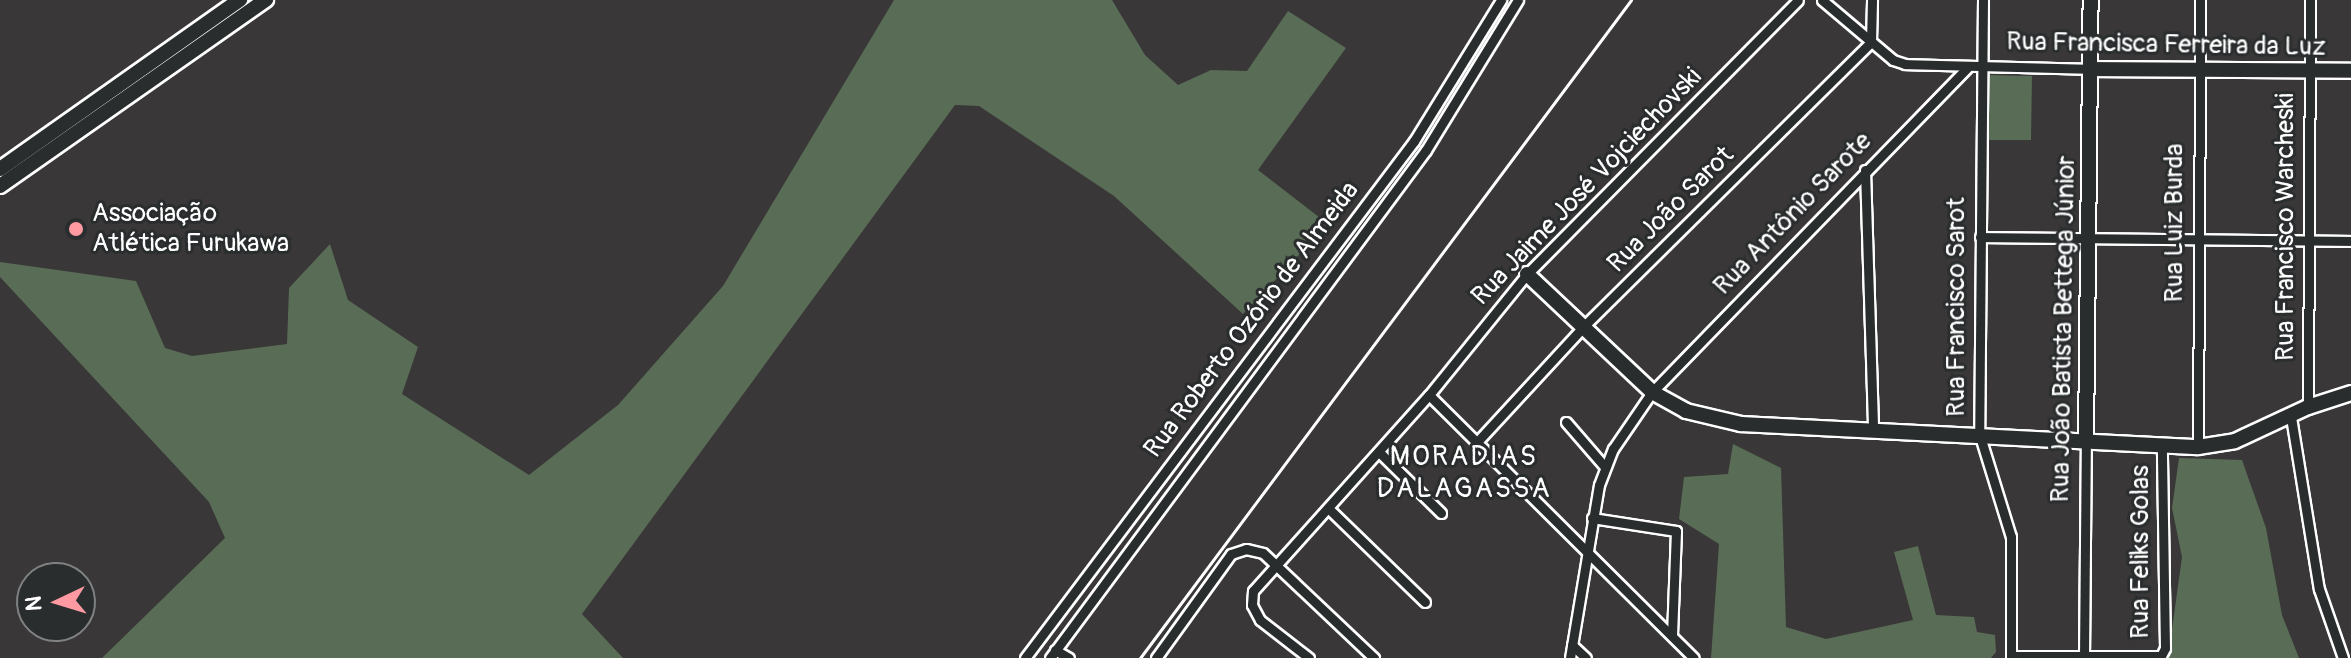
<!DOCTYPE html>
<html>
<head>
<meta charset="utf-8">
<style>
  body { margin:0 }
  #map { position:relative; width:2351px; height:658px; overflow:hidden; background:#393737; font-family:Pangolin,sans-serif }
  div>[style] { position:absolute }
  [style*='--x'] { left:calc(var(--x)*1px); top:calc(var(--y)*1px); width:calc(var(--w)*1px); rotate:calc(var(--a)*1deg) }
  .green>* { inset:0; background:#596c56 }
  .roads { filter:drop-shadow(2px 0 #fff) drop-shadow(-2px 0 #fff) drop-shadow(0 2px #fff) drop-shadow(0 -2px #fff) }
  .street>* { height:9px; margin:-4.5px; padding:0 4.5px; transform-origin:4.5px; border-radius:4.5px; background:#2a2d2e }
  .secondary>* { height:14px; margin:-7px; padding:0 7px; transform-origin:7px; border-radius:7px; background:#2a2d2e }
  .rail>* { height:3px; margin:-1.5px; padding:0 1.5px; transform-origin:1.5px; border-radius:1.5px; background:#fff }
  .dots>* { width:22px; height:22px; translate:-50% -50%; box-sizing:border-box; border:4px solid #2a2d2e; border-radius:50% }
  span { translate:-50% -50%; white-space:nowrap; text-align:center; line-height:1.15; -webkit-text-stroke:6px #2a2d2e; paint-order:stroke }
  .street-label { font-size:26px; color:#fff }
  .poi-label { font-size:26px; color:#fff }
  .left { translate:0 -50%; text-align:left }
  .neighbourhood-label { font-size:28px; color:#fff; letter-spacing:2px }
  .north { position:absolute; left:16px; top:562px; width:80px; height:80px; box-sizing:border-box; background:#2a2d2e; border:2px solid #7f8182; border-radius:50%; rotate:266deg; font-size:22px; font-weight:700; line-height:32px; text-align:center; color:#fff }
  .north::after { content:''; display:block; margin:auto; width:28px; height:36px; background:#ff9aa2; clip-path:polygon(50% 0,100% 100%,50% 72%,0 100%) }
</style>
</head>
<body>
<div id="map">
  <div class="green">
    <div style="clip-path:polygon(894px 0,1112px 0,1145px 55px,1178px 85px,1211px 70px,1247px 71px,1288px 11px,1346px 48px,1258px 170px,1328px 224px,1243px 314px,1114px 196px,979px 106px,955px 105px,582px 614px,623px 658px,102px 658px,225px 538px,209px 502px,0 277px,0 262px,136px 281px,165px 348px,192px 356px,287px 344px,289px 288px,330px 244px,348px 300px,418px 347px,402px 394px,529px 475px,618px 405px,723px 286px)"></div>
    <div style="clip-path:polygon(1987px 75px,2032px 76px,2031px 140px,1985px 140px)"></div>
    <div style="clip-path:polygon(1733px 444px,1781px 468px,1786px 627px,1826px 639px,1913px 620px,1894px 552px,1918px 546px,1936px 615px,1974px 617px,1977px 632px,1995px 635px,1996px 652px,1991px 658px,1711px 658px,1719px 544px,1679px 519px,1684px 477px,1728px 474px)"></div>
    <div style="clip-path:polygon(2179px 458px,2242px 460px,2266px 528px,2282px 615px,2299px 658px,2168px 658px,2182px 557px,2172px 508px)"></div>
  </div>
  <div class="roads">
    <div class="street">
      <div style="--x:1822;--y:0;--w:93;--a:40.2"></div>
      <div style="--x:1893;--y:60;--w:13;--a:18"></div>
      <div style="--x:1905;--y:64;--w:186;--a:1.5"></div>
      <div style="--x:1983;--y:0;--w:433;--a:90.5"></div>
      <div style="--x:1979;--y:433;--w:109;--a:72.9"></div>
      <div style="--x:2011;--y:537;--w:121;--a:90"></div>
      <div style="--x:1865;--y:170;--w:260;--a:88.2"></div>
      <div style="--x:1980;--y:237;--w:371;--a:0.6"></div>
      <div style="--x:1429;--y:395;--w:373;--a:44.8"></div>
      <div style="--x:2308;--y:407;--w:407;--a:-89.7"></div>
      <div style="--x:2291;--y:417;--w:174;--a:80.8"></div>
      <div style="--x:2319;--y:589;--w:73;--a:70.8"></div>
      <div style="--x:1566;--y:422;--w:60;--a:49.1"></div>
      <div style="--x:1477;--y:442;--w:156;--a:-47.3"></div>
      <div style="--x:1583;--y:327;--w:405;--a:-44.7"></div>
      <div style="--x:1871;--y:42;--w:42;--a:-88.6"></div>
      <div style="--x:2198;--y:447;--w:447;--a:-89.7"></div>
      <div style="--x:1379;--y:452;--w:87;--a:44.5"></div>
      <div style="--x:1328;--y:508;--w:135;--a:44.1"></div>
      <div style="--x:1592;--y:518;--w:85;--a:8.8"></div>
      <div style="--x:1676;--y:531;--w:105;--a:92.2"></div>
      <div style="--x:1572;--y:645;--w:19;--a:43"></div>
      <div style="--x:1055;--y:650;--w:16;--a:30"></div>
      <div style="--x:2011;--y:656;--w:150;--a:0"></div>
      <div style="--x:2161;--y:656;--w:9;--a:-63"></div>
      <div style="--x:2165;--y:648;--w:201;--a:-90.9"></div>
      <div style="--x:1025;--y:658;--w:647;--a:-53.04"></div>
      <div style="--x:1414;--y:141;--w:166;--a:-58.3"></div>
      <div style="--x:1050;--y:658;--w:632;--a:-53.49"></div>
      <div style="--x:1426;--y:150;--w:176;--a:-58.5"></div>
      <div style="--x:1156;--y:658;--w:128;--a:-54.2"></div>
      <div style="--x:1231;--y:554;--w:16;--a:-18"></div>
      <div style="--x:1246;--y:549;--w:17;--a:13"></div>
      <div style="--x:1263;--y:553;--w:153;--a:43.4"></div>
      <div style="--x:1309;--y:658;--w:62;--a:-142.2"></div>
      <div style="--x:1260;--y:620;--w:17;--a:-118"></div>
      <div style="--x:1252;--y:605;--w:14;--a:-86"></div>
      <div style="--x:1253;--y:591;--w:263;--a:-48.1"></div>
      <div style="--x:1429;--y:395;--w:156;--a:-51"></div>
      <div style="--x:1527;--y:274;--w:385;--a:-45.3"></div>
      <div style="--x:1570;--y:658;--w:175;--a:-80.5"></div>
      <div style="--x:1599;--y:485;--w:39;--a:-69"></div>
      <div style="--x:1613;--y:449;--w:69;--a:-55.6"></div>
      <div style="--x:1652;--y:392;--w:452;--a:-45.8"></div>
      <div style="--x:2084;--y:658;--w:216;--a:-89.5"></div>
    </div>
    <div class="secondary">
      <div style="--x:2091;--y:69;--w:260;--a:0.4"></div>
      <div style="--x:0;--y:169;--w:294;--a:-35.2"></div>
      <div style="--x:0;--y:186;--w:325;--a:-35"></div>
      <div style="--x:1527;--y:274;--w:172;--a:43.3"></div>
      <div style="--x:1652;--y:392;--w:39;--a:29"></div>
      <div style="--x:1686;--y:411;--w:57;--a:13.3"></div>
      <div style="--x:1741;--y:424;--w:458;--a:2.9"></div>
      <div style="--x:2198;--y:447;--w:37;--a:-9"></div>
      <div style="--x:2235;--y:441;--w:81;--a:-25"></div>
      <div style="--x:2308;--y:407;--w:45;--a:-18"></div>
      <div style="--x:2086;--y:442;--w:442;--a:-89.4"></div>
    </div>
  </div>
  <div class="rail">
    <div style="--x:1140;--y:658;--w:821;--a:-53.27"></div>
  </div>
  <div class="dots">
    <div style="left:76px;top:229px;background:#ff9aa2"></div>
  </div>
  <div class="street-label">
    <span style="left:2166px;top:45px;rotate:1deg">Rua Francisca Ferreira da Luz</span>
    <span style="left:1587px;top:187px;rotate:-46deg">Rua Jaime José Vojciechovski</span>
    <span style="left:1671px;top:210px;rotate:-45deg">Rua João Sarot</span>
    <span style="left:1793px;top:214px;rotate:-46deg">Rua Antônio Sarote</span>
    <span style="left:2175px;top:223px;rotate:-90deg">Rua Luiz Burda</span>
    <span style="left:2286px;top:227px;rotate:-90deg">Rua Francisco Warcheski</span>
    <span style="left:1957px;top:307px;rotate:-90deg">Rua Francisco Sarot</span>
    <span style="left:1252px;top:320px;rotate:-53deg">Rua Roberto Ozório de Almeida</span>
    <span style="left:2064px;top:329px;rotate:-89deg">Rua João Batista Bettega Júnior</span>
    <span style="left:2141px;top:552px;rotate:-90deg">Rua Feliks Golas</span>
  </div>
  <div class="poi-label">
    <span class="left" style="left:92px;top:229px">Associação<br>Atlética Furukawa</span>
  </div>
  <div class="neighbourhood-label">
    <span style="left:1464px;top:473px">MORADIAS<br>DALAGASSA</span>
  </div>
  <div class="north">N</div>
</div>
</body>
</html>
